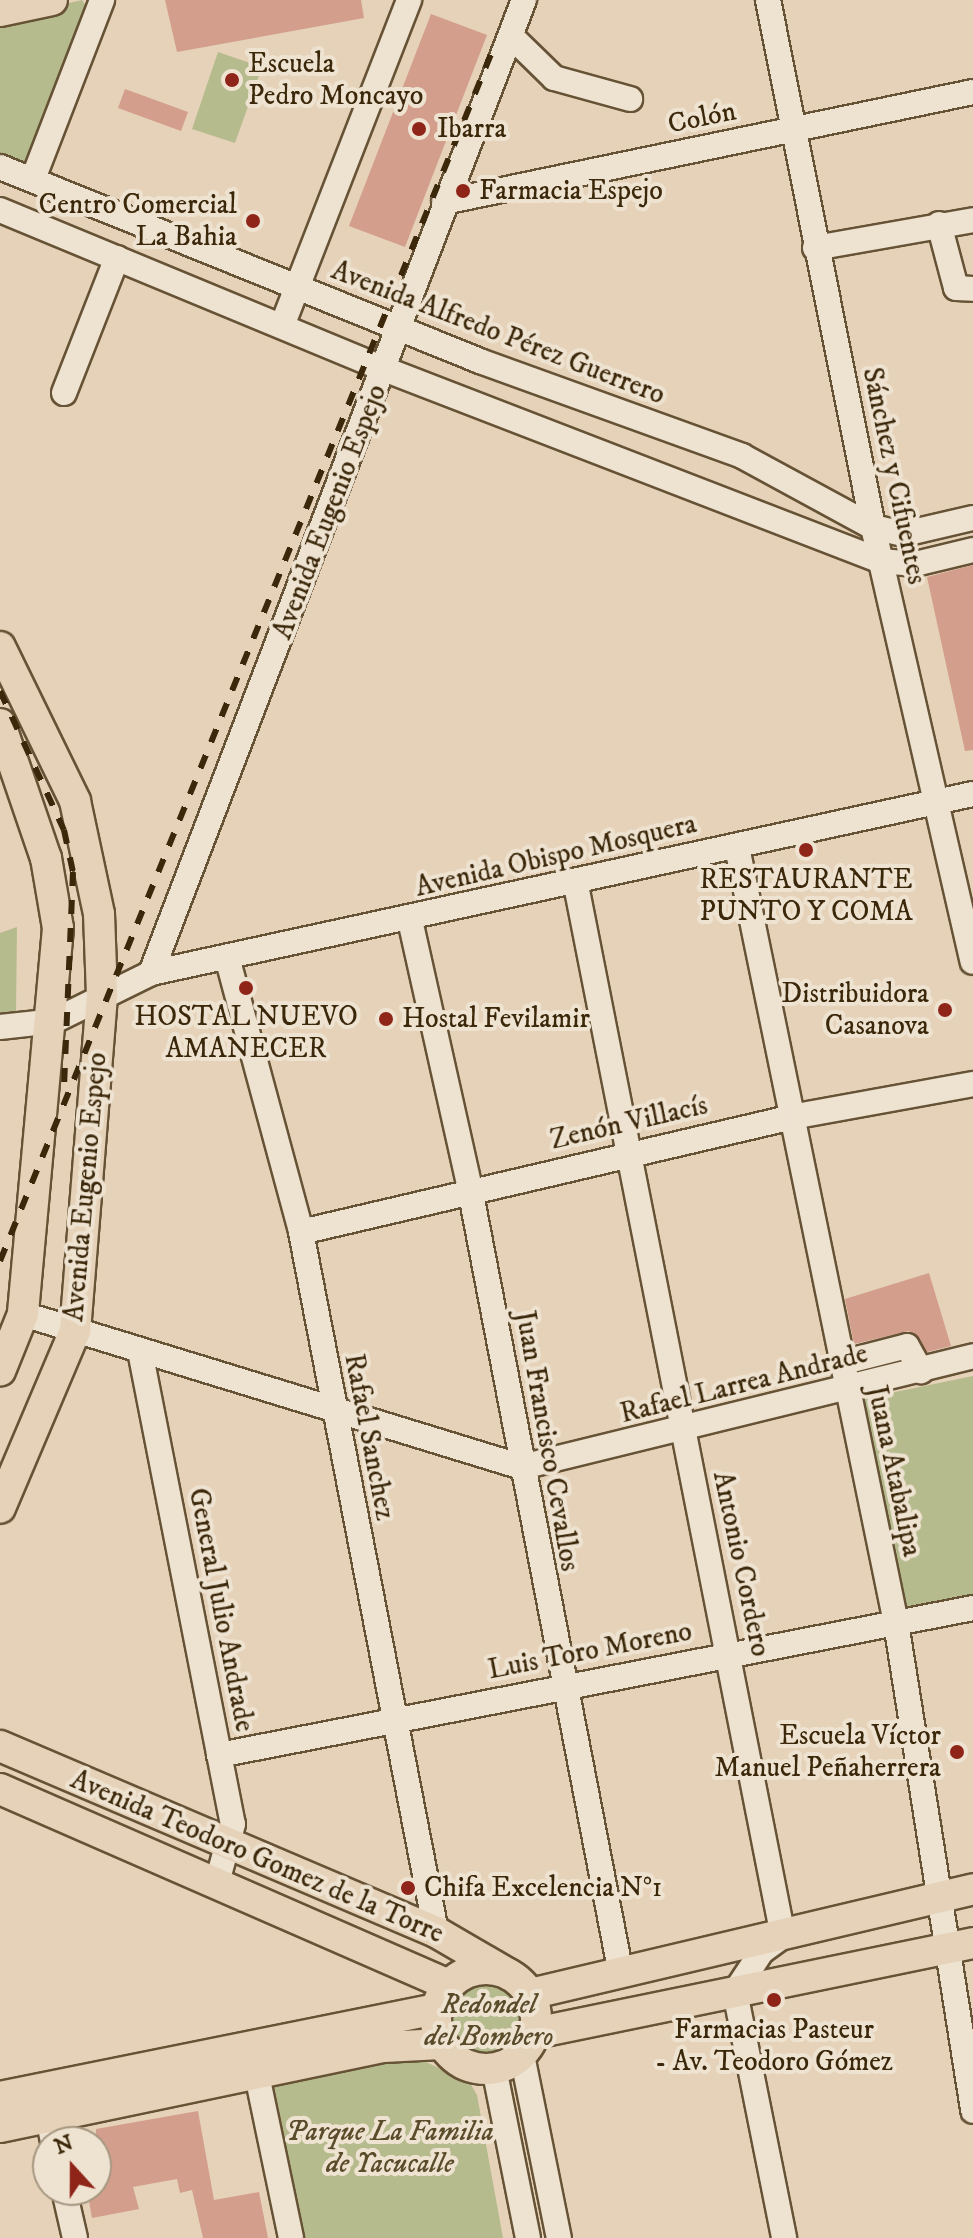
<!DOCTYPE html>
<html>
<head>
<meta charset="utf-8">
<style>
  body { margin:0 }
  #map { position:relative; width:973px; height:2238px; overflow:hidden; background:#e5d2b8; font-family:"IM FELL DW Pica",serif }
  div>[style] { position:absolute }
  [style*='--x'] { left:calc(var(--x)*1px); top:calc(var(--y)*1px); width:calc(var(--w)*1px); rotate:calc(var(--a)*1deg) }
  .green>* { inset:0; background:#b6bb8e }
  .round { border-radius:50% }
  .building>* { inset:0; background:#d39e8b }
  .roads { filter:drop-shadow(2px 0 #665235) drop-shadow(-2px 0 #665235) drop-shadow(0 2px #665235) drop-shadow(0 -2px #665235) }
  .minor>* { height:24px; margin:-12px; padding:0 12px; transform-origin:12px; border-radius:12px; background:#eee2d1 }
  .major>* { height:30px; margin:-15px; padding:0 15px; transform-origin:15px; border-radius:15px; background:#e5d2b8 }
  .major>.ring { margin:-15px; padding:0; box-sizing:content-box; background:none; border:30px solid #e5d2b8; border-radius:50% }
  .rail>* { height:6px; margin-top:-3px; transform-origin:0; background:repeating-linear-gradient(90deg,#3b2709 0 14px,transparent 0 28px) }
  .dots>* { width:22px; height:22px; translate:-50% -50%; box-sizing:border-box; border:4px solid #eee2d1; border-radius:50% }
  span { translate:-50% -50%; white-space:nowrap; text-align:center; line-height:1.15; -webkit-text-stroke:8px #eee2d1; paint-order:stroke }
  .poi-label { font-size:28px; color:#3b2709 }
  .left { translate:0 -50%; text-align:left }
  .right { translate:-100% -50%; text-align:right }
  .street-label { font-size:28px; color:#3b2709 }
  .park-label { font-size:28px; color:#5a4c2a; font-style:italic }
  .north { position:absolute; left:32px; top:2126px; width:80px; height:80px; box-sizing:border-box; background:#eee2d1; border:2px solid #a69781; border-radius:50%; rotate:339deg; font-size:22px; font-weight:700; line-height:32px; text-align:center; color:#3b2709 }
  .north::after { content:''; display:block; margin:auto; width:28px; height:36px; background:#8f2418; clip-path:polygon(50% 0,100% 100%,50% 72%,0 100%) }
</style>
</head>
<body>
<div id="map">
  <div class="green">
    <div style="clip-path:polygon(82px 0,89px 10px,29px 168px,0 157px,0 19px)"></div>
    <div style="clip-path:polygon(218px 52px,262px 67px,235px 143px,192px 129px)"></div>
    <div style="clip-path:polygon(17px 927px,16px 1013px,0 1016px,0 933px)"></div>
    <div style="clip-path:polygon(973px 1376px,973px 1596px,904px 1610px,861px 1399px)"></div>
    <div class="round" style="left:451px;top:1983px;width:76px;height:76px"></div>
    <div style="clip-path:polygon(403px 2051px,470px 2083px,477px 2095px,503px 2238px,305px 2238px,269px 2083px)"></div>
  </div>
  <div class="building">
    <div style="clip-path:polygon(165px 0,361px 0,364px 18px,177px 52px)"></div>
    <div style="clip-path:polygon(431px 14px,487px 35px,405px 247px,349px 226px)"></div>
    <div style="clip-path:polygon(125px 89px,188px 112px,181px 131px,118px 108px)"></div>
    <div style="clip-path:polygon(973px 565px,973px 750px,965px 751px,927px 577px)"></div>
    <div style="clip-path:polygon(929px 1273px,951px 1346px,927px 1352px,909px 1331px,854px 1344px,845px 1299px)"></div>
    <div style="clip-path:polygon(198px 2111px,214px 2200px,259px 2192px,268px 2238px,203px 2238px,192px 2190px,180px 2193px,177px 2179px,133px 2187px,139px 2209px,92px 2218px,87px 2190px,96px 2190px,96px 2129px)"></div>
  </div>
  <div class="roads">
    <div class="minor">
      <div style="--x:768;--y:0;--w:537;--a:78.73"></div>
      <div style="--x:873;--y:527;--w:446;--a:77.1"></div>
      <div style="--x:511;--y:36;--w:60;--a:44.3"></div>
      <div style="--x:554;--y:78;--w:79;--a:15.4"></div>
      <div style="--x:0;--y:167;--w:518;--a:22.01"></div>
      <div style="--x:480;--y:361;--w:279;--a:19.9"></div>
      <div style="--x:742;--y:456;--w:149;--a:28.5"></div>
      <div style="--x:873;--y:527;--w:32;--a:13"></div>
      <div style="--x:904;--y:534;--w:71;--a:-13.1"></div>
      <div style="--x:33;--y:179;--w:192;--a:-68.9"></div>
      <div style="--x:444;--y:202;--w:540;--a:-11.75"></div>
      <div style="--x:0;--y:210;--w:416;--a:22.5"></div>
      <div style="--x:384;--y:369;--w:533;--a:21.12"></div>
      <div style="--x:881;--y:561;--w:34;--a:5"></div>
      <div style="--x:915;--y:564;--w:60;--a:-13.6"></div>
      <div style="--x:939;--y:224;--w:66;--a:75.1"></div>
      <div style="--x:956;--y:288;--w:17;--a:3"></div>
      <div style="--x:815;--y:248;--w:160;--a:-10"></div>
      <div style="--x:282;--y:326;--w:350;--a:-68.7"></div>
      <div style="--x:64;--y:393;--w:145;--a:-68.6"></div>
      <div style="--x:737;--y:847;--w:792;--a:78.42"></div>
      <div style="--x:896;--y:1623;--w:494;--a:81"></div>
      <div style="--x:576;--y:885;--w:1071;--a:78.86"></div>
      <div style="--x:783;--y:1936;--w:26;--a:144"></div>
      <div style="--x:762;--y:1951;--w:49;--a:123.4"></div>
      <div style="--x:735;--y:1992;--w:251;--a:78.7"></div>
      <div style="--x:410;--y:920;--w:276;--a:77.4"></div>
      <div style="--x:470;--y:1189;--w:799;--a:79.11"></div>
      <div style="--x:227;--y:957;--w:285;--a:74.9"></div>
      <div style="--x:301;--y:1232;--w:713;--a:79.08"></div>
      <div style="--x:151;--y:973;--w:1042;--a:-69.03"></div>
      <div style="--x:0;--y:1027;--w:54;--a:-6.3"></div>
      <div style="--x:54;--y:1021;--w:108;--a:-26.3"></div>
      <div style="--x:151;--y:973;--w:841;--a:-12.29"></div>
      <div style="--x:301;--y:1232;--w:509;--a:-13.16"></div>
      <div style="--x:797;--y:1116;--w:179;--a:-10.3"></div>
      <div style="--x:23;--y:1314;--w:522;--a:17.05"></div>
      <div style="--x:522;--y:1467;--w:464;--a:-13.8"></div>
      <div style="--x:140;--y:1351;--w:482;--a:78.9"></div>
      <div style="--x:233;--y:1824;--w:57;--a:105.3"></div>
      <div style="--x:841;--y:1363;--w:68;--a:-14.4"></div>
      <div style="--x:907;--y:1346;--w:29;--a:61"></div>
      <div style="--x:219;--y:1755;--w:768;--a:-11.03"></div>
      <div style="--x:522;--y:2055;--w:187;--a:78.6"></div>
      <div style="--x:253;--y:2056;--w:186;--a:78.2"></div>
      <div style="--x:494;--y:2068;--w:173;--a:78.7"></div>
      <div style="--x:45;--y:2101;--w:42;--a:79"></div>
      <div style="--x:64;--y:2190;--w:49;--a:77.1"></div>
    </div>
    <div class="major">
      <div style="--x:0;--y:11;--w:53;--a:-11.9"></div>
      <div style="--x:0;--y:647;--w:171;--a:64"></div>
      <div style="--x:75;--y:801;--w:116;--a:78"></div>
      <div style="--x:99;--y:914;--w:82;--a:87.9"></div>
      <div style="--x:102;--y:996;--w:336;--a:94.6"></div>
      <div style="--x:75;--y:1331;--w:192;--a:113"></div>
      <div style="--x:0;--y:724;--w:142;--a:71.1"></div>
      <div style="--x:46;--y:858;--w:71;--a:80.3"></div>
      <div style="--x:58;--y:928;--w:388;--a:95.2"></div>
      <div style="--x:23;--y:1314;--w:61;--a:112"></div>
      <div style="--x:0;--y:1746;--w:474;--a:23.1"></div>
      <div style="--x:436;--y:1932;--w:86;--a:30.2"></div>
      <div style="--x:0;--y:1789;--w:489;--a:23.6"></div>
      <div class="ring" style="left:436px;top:1969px;width:70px;height:70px"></div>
      <div style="--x:530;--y:1994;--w:455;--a:-13.3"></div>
      <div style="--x:535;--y:2033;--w:447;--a:-11.6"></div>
      <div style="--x:0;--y:2097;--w:445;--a:-11.4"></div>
      <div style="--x:0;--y:2127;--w:392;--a:-11.8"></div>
      <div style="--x:384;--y:2047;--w:57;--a:-3"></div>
    </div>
  </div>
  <div class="rail">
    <div style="--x:0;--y:691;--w:153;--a:65.3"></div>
    <div style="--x:64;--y:830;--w:43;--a:77.9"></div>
    <div style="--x:73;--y:872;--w:217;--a:92.4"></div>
    <div style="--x:0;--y:1261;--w:1305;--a:-67.86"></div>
  </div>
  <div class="dots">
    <div style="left:232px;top:80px;background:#8f2418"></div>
    <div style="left:419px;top:129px;background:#8f2418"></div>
    <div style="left:463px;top:191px;background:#8f2418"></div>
    <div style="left:253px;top:221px;background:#8f2418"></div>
    <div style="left:806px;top:850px;background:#8f2418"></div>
    <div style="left:246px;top:988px;background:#8f2418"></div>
    <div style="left:945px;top:1010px;background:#8f2418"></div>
    <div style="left:386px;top:1019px;background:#8f2418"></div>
    <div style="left:957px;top:1752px;background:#8f2418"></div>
    <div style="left:408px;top:1888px;background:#8f2418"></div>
    <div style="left:774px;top:2000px;background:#8f2418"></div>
  </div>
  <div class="poi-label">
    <span class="left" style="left:248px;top:80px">Escuela<br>Pedro Moncayo</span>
    <span class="left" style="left:437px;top:129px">Ibarra</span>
    <span class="left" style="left:479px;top:191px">Farmacia Espejo</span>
    <span class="right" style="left:237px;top:221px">Centro Comercial<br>La Bahia</span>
    <span style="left:806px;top:896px">RESTAURANTE<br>PUNTO Y COMA</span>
    <span class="right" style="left:929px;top:1010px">Distribuidora<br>Casanova</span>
    <span style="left:246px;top:1033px">HOSTAL NUEVO<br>AMANECER</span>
    <span class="left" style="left:402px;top:1019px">Hostal Fevilamir</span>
    <span class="right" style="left:941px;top:1752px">Escuela Víctor<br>Manuel Peñaherrera</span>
    <span class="left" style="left:424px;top:1888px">Chifa Excelencia N°1</span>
    <span style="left:774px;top:2046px">Farmacias Pasteur<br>- Av. Teodoro Gómez</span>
  </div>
  <div class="street-label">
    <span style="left:702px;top:118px;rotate:-12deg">Colón</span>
    <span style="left:498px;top:333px;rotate:21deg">Avenida Alfredo Pérez Guerrero</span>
    <span style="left:894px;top:476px;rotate:78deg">Sánchez y Cifuentes</span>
    <span style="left:330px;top:512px;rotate:-69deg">Avenida Eugenio Espejo</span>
    <span style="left:556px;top:856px;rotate:-13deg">Avenida Obispo Mosquera</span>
    <span style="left:629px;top:1123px;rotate:-13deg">Zenón Villacís</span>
    <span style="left:86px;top:1187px;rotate:-85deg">Avenida Eugenio Espejo</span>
    <span style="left:744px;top:1384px;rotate:-14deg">Rafael Larrea Andrade</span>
    <span style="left:369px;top:1437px;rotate:79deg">Rafael Sanchez</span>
    <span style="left:547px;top:1441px;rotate:80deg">Juan Francisco Cevallos</span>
    <span style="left:894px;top:1471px;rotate:78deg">Juana Atabalipa</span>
    <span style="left:741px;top:1564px;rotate:78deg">Antonio Cordero</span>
    <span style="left:221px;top:1610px;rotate:79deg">General Julio Andrade</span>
    <span style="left:590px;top:1651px;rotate:-11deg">Luis Toro Moreno</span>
    <span style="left:257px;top:1857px;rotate:23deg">Avenida Teodoro Gomez de la Torre</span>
  </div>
  <div class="park-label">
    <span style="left:489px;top:2021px">Redondel<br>del Bombero</span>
    <span style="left:390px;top:2148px">Parque La Familia<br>de Yacucalle</span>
  </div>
  <div class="north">N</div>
</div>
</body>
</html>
